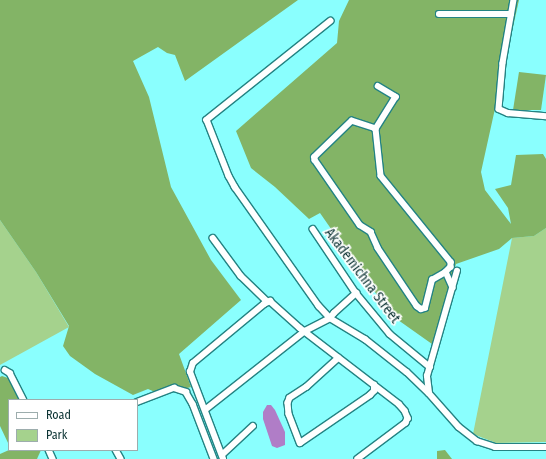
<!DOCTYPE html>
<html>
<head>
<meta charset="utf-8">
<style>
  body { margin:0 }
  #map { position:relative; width:546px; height:459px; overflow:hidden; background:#8afffe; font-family:"Fira Sans Condensed",sans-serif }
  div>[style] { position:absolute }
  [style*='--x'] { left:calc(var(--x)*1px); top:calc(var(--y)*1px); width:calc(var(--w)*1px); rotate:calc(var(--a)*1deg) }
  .green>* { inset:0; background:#a5d28d }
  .forest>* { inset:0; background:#83b466 }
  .water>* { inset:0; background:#b07dc7 }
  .roads { filter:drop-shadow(1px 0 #248383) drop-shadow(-1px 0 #248383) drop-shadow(0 1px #248383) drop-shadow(0 -1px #248383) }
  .minor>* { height:5.5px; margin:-2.75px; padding:0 2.75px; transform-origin:2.75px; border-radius:2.75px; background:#fff }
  span { translate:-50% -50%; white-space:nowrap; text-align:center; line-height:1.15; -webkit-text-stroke:3.5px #fff; paint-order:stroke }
  .street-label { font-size:14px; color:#093131 }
  .legend { position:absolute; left:8px; top:399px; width:130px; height:52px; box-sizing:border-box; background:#fff; border:1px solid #9dadad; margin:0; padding:5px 7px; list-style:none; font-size:12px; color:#093131 }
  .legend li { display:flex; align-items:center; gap:8px; height:20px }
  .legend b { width:20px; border:1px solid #9dadad }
</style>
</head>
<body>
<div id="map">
  <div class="green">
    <div style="clip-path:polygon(0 220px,36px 272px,69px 327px,0 365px)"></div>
    <div style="clip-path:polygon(546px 228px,546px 442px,496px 443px,473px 434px,512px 238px,534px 236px)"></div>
  </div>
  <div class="forest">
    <div style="clip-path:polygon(0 0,298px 0,185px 81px,175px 55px,167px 53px,158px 47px,133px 61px,149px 97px,171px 187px,211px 260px,241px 300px,179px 354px,191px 387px,162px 395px,148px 389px,133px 395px,95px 374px,70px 356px,63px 346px,69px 326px,36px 272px,0 220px)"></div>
    <div style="clip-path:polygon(349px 0,519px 0,481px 172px,485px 190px,511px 224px,508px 208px,495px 189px,511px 185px,516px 155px,543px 154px,546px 159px,546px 228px,534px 236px,512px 238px,499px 249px,456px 264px,432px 344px,391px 315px,320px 213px,309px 219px,275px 187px,251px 168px,236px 131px,337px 43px,339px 21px)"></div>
    <div style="clip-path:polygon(519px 72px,546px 75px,541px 110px,513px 110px)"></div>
    <div style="clip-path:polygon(2px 376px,11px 379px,21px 400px,9px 400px,9px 445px,0 426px,0 377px)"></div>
    <div style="clip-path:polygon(9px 450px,41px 450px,37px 459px,0 459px,0 454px)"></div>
    <div style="clip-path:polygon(445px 450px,452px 459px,437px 459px,437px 451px)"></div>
  </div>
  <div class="water">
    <div style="clip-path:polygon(267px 405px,271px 405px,275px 410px,285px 432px,285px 445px,277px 448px,272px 446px,263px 419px,263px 412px)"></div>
  </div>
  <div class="roads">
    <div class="minor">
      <div style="--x:514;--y:0;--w:64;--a:99.9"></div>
      <div style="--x:503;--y:63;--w:46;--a:95"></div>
      <div style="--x:499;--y:109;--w:10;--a:24"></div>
      <div style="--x:508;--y:113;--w:38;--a:5"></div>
      <div style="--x:439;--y:14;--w:72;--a:0"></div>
      <div style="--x:331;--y:21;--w:159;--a:141.4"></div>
      <div style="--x:207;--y:120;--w:60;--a:68.6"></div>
      <div style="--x:229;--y:176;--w:13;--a:61"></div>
      <div style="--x:235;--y:187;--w:146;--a:54.8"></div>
      <div style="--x:319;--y:306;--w:16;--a:47"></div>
      <div style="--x:330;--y:318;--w:41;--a:31"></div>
      <div style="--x:365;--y:339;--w:53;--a:38.2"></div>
      <div style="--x:407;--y:372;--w:30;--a:44"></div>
      <div style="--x:429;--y:393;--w:45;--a:48.6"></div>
      <div style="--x:459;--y:427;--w:23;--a:38"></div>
      <div style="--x:477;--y:441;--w:19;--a:18"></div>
      <div style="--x:495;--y:447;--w:51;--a:0"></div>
      <div style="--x:378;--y:86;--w:21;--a:31"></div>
      <div style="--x:396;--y:97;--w:38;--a:122"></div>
      <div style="--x:376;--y:129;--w:47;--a:83.9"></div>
      <div style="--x:381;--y:176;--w:111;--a:50.9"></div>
      <div style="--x:451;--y:262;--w:5;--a:90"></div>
      <div style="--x:451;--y:267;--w:7;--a:135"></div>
      <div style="--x:446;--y:272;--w:17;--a:66"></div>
      <div style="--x:376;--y:129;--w:25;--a:-162"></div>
      <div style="--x:352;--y:121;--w:52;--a:135.8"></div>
      <div style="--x:315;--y:157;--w:3;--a:90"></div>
      <div style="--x:315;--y:160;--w:79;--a:55.3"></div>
      <div style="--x:360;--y:225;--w:13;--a:32"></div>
      <div style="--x:371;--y:232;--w:17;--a:66"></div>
      <div style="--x:378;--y:248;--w:70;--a:56.1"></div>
      <div style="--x:417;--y:306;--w:5;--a:37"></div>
      <div style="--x:421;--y:309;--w:4;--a:-14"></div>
      <div style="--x:425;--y:308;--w:29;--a:-76"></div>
      <div style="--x:432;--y:280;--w:16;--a:-30"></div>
      <div style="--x:313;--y:229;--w:77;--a:56.1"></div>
      <div style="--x:356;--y:293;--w:53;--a:50.3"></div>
      <div style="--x:390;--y:334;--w:52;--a:39.5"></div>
      <div style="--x:213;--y:238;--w:47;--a:53.6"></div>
      <div style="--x:241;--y:276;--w:37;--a:44"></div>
      <div style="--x:339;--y:358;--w:43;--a:137.8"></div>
      <div style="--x:307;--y:387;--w:20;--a:147"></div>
      <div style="--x:290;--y:398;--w:5;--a:112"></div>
      <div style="--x:288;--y:403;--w:11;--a:85"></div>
      <div style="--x:289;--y:414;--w:31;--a:69"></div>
      <div style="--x:300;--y:443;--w:85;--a:-34.4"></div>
      <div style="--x:370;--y:395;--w:6;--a:-45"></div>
      <div style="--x:374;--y:391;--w:6;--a:-90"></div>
      <div style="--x:5;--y:370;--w:6;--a:31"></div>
      <div style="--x:10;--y:373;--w:30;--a:63"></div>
      <div style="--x:429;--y:393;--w:17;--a:-97"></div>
      <div style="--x:427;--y:376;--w:109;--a:-74.1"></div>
      <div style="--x:137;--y:402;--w:40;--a:-21"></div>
      <div style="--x:174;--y:388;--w:13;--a:18"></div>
      <div style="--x:186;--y:392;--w:14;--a:60"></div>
      <div style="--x:193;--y:404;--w:59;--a:69.1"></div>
      <div style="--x:205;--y:410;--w:127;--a:-38.3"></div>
      <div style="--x:305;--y:331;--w:28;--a:-27"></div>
      <div style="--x:330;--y:318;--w:6;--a:-51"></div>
      <div style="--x:334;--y:313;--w:30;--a:-42"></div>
      <div style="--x:49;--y:450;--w:10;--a:66"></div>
      <div style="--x:116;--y:450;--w:10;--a:61"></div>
      <div style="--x:222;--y:455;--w:42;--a:-43.1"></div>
      <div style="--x:223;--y:459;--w:93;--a:-110.8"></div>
      <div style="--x:190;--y:372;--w:9;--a:-72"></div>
      <div style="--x:193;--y:363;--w:92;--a:-39.7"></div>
      <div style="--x:264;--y:304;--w:7;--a:-27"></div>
      <div style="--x:270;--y:301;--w:40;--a:42"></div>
      <div style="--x:300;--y:328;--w:125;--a:37.5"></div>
      <div style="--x:399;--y:404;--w:9;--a:49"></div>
      <div style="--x:405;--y:411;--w:8;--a:67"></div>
      <div style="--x:408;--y:418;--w:5;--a:112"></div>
      <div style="--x:406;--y:423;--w:60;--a:143.1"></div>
    </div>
  </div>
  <div class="street-label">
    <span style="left:362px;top:276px;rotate:53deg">Akademichna Street</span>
  </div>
  <ul class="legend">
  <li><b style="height:5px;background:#fff"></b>Road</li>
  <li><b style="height:11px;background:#a5d28d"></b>Park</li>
  </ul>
</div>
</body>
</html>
